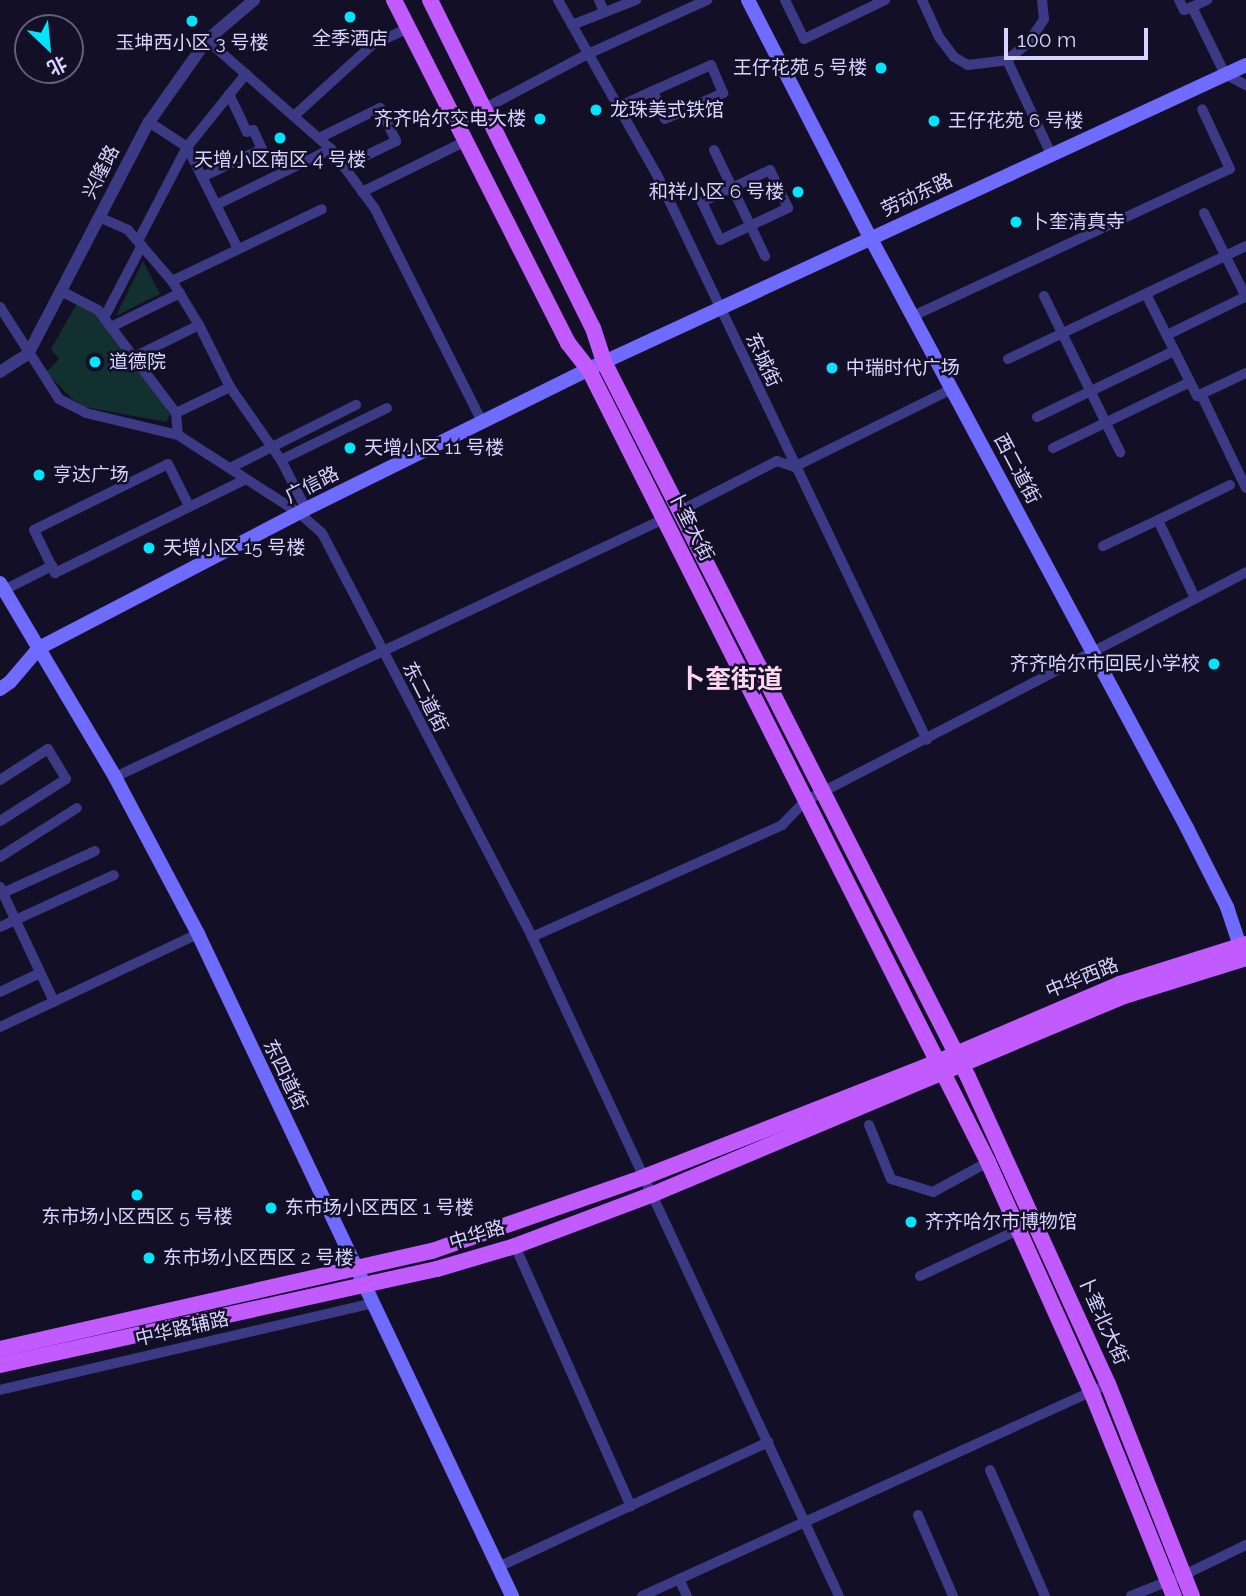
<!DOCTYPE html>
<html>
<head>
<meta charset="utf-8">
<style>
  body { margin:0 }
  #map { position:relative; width:1246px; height:1596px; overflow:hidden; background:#130f26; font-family:Raleway,"Noto Sans SC",sans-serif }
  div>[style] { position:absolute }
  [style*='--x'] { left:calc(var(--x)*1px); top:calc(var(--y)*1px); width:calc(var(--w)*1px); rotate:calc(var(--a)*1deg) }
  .green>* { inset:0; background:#12302f }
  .minor>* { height:10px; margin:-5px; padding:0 5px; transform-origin:5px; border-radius:5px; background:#3d3a85 }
  .tertiary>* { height:12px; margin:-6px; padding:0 6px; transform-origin:6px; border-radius:6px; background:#3d3a85 }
  .secondary>* { height:14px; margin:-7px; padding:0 7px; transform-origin:7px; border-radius:7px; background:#6f6bff }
  .primary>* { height:16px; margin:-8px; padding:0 8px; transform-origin:8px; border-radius:8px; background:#c25bff }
  .dots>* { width:19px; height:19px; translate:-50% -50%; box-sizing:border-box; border:4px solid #130f26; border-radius:50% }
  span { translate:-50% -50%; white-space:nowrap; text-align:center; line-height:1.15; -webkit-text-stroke:5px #130f26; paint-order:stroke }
  .poi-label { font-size:19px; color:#d9d4ff }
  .right { translate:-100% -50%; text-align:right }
  .left { translate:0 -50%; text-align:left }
  .street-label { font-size:19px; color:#d9d4ff }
  .district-label { font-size:26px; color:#ffd6f0; font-weight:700 }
  .north { position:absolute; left:14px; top:14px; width:70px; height:70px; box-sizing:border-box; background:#130f26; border:2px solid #625e7d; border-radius:50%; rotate:154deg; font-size:19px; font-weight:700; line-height:28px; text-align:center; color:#d9d4ff }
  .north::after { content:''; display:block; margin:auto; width:24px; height:32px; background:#00e5ff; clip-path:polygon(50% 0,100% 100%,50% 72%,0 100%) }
  .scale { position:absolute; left:1004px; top:28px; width:144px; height:32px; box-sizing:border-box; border:4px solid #d9d4ff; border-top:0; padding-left:9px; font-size:21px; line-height:24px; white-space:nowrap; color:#d9d4ff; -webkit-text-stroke:5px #130f26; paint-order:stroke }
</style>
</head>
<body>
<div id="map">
  <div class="green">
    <div style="clip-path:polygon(143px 261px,160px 294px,116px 316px)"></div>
    <div style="clip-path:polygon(77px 303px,96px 315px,141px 370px,170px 415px,166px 422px,85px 407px,73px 400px,46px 372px,59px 359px,51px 349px)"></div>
  </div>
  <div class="minor">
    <div style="--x:558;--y:0;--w:201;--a:60.5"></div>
    <div style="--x:657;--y:175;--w:626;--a:64.46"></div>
    <div style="--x:599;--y:0;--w:13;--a:67"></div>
    <div style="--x:785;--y:0;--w:43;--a:64"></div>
    <div style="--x:804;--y:39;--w:90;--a:-25.7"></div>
    <div style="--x:922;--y:0;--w:41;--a:65.3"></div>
    <div style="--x:939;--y:37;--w:25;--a:53"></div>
    <div style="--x:954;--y:57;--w:16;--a:30"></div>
    <div style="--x:968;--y:65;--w:39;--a:-7"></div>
    <div style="--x:1007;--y:60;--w:27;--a:-39"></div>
    <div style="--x:1028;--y:43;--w:29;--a:-56"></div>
    <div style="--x:1044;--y:19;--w:19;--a:-96"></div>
    <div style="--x:1179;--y:0;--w:11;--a:63"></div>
    <div style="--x:1184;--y:10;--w:9;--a:-21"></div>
    <div style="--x:1192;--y:7;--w:75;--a:63.8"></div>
    <div style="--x:1225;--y:74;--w:24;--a:28"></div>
    <div style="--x:1192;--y:7;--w:17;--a:-25"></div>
    <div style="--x:572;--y:25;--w:69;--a:-21.3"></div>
    <div style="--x:207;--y:40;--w:165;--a:41.3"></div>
    <div style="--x:331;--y:149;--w:74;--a:53.7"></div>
    <div style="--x:375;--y:209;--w:238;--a:63.3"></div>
    <div style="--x:1007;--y:60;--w:104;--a:64.9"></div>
    <div style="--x:618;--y:107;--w:38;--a:-25"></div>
    <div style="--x:653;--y:91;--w:30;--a:67"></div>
    <div style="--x:665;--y:119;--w:64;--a:-24.1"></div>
    <div style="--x:723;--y:93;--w:30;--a:-113"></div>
    <div style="--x:711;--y:65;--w:64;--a:155.9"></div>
    <div style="--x:294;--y:116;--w:105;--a:-42.3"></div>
    <div style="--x:372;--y:45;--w:40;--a:-25"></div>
    <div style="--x:149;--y:122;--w:45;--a:33.3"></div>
    <div style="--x:187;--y:147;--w:114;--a:63.4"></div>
    <div style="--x:455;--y:124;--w:150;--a:-27.8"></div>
    <div style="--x:588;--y:54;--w:131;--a:-24.4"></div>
    <div style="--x:319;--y:138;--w:68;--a:-26.2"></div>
    <div style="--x:380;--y:108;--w:37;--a:64"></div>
    <div style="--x:396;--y:141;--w:37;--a:154"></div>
    <div style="--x:714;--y:150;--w:118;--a:64.3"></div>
    <div style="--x:770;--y:170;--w:42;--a:64.7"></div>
    <div style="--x:788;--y:208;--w:75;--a:154.8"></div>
    <div style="--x:720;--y:240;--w:42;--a:-115.3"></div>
    <div style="--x:702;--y:202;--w:75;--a:-25.2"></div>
    <div style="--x:202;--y:177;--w:66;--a:-25"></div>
    <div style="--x:262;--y:149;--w:21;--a:-115"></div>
    <div style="--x:253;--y:130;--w:6;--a:162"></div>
    <div style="--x:247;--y:132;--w:42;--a:-115.3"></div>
    <div style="--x:362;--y:192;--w:114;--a:-26.1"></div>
    <div style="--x:216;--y:205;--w:128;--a:-26"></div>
    <div style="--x:1204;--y:213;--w:94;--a:63.4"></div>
    <div style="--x:99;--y:217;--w:32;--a:24"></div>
    <div style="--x:128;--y:230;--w:67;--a:49.2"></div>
    <div style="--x:138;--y:241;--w:106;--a:-62.5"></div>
    <div style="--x:187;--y:147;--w:94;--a:-51.1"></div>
    <div style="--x:61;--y:291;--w:42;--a:27.2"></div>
    <div style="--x:98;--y:310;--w:129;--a:52.9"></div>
    <div style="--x:176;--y:413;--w:22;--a:85"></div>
    <div style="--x:1146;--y:294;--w:114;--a:63.4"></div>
    <div style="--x:1197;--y:396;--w:54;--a:-25.1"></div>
    <div style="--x:1044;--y:296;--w:174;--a:64"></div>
    <div style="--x:0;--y:307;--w:109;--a:57.3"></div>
    <div style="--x:59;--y:399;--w:30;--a:27"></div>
    <div style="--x:86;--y:413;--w:95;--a:13.4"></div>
    <div style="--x:178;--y:435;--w:144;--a:32.8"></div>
    <div style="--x:299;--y:513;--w:30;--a:41"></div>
    <div style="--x:322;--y:533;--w:455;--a:62.5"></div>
    <div style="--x:532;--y:937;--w:727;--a:65.02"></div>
    <div style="--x:913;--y:316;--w:349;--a:-24.9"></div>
    <div style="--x:1230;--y:169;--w:66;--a:-115"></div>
    <div style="--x:104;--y:318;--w:82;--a:-62.5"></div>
    <div style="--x:111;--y:327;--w:77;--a:-26.2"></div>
    <div style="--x:1167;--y:335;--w:87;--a:-26"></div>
    <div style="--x:134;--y:357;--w:72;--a:-26.2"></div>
    <div style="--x:1008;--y:359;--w:263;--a:-25.4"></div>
    <div style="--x:230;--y:387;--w:89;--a:55.1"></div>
    <div style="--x:281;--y:460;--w:55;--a:63"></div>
    <div style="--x:1201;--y:394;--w:104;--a:64.4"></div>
    <div style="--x:176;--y:413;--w:60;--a:-25.7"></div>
    <div style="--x:230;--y:387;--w:69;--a:-116.6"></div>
    <div style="--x:199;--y:325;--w:52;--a:-121.5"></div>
    <div style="--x:172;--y:281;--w:166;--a:-25.6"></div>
    <div style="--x:1037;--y:417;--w:152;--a:-25.7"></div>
    <div style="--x:1053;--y:448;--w:152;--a:-25.7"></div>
    <div style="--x:281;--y:460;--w:118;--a:-26.1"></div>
    <div style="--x:230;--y:468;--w:141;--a:-26.6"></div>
    <div style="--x:189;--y:506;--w:47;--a:-116.6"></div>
    <div style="--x:168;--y:464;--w:149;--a:153.8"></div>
    <div style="--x:34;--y:530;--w:48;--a:64"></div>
    <div style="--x:55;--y:573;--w:213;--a:-26.2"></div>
    <div style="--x:680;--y:511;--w:109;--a:-27.3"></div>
    <div style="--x:777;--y:461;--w:18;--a:19"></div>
    <div style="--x:794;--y:467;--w:176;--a:-26.3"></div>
    <div style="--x:1103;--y:546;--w:61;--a:-25.3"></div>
    <div style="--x:4;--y:590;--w:54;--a:-26.6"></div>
    <div style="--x:1195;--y:598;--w:86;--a:-115.4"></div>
    <div style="--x:1158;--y:520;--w:80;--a:-25.9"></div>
    <div style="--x:115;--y:777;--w:607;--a:-25.17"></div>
    <div style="--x:0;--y:780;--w:57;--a:-32.9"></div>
    <div style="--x:48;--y:749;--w:35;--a:59"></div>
    <div style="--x:66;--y:779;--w:78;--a:147.5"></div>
    <div style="--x:0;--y:857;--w:91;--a:-32.5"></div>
    <div style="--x:0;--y:887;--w:127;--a:64.8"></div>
    <div style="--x:3;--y:893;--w:101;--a:-24.5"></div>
    <div style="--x:0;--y:927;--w:125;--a:-24.5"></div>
    <div style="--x:532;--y:937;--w:274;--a:-24.1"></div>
    <div style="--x:782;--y:825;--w:33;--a:-46"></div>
    <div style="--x:805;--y:801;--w:497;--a:-27.4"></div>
    <div style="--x:0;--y:992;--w:44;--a:-25.4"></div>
    <div style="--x:0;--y:1027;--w:219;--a:-25.2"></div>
    <div style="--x:869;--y:1125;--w:58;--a:67.8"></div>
    <div style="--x:891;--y:1179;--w:44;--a:17.2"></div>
    <div style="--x:933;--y:1192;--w:63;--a:-28.6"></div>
    <div style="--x:515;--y:1246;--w:285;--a:66"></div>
    <div style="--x:920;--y:1276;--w:110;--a:-25.2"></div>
    <div style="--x:0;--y:1390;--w:383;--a:-13.1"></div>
    <div style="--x:990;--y:1470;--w:137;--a:66.4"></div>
    <div style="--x:918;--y:1515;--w:88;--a:66.6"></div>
    <div style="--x:498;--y:1567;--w:298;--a:-24.8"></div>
    <div style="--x:679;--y:1579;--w:19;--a:65"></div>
    <div style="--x:642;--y:1596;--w:512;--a:-24.46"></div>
    <div style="--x:1131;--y:1596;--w:59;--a:-21.8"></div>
    <div style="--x:1186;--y:1574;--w:67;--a:-25.8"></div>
  </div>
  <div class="tertiary">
    <div style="--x:0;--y:372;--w:33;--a:-33"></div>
    <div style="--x:28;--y:354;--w:262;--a:-62.5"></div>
    <div style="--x:149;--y:122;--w:100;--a:-54.7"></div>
    <div style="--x:207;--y:40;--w:62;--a:-40.4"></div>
  </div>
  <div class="secondary">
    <div style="--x:748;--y:0;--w:267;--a:62.8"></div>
    <div style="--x:870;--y:237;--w:671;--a:61.79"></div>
    <div style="--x:1187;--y:828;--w:89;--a:63.1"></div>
    <div style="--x:1227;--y:907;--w:51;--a:71.6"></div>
    <div style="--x:0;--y:583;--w:226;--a:59.3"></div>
    <div style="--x:115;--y:777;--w:178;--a:62.1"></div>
    <div style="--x:198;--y:934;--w:733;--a:64.62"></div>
    <div style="--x:0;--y:689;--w:12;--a:-35"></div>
    <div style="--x:10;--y:682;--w:45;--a:-49.5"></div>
    <div style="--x:39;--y:648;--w:301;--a:-27.5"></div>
    <div style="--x:306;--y:509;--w:332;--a:-26.3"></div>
    <div style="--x:604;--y:362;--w:707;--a:-24.83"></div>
  </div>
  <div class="primary">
    <div style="--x:394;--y:0;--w:385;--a:63.1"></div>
    <div style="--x:568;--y:343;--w:34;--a:52"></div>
    <div style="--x:589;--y:370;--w:887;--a:63.26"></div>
    <div style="--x:988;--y:1162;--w:251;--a:65.8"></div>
    <div style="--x:1091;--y:1391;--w:221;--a:68"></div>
    <div style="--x:430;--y:0;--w:366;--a:63.6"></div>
    <div style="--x:593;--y:328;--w:36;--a:72"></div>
    <div style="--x:604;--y:362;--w:802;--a:63.02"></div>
    <div style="--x:968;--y:1077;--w:337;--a:65.5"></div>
    <div style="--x:1108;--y:1384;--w:228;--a:68.4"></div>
    <div style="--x:0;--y:1349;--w:443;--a:-12.8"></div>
    <div style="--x:432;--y:1251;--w:225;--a:-19.2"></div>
    <div style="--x:644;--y:1177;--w:315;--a:-21.4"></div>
    <div style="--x:937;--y:1062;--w:199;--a:-23.1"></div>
    <div style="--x:1120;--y:984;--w:132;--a:-17.6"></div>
    <div style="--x:0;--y:1365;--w:447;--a:-12.4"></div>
    <div style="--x:437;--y:1269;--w:81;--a:-16.4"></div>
    <div style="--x:515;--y:1246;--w:145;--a:-20.6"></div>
    <div style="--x:651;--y:1195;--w:513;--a:-22.82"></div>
    <div style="--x:1124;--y:996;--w:128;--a:-17.3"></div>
  </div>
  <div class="dots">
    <div style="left:350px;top:17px;background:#00e5ff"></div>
    <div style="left:192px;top:21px;background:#00e5ff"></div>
    <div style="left:881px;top:68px;background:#00e5ff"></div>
    <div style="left:596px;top:110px;background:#00e5ff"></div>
    <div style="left:540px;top:119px;background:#00e5ff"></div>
    <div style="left:934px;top:121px;background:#00e5ff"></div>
    <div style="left:280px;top:138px;background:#00e5ff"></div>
    <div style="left:798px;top:192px;background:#00e5ff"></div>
    <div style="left:1016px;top:222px;background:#00e5ff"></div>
    <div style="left:95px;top:362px;background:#00e5ff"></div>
    <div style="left:832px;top:368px;background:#00e5ff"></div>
    <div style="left:350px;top:448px;background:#00e5ff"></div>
    <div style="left:39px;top:475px;background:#00e5ff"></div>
    <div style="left:149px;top:548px;background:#00e5ff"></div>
    <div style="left:1214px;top:664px;background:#00e5ff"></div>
    <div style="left:137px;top:1195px;background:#00e5ff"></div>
    <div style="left:271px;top:1208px;background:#00e5ff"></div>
    <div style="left:911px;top:1222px;background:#00e5ff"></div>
    <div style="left:149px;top:1258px;background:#00e5ff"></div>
  </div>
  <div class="poi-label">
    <span style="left:350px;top:39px">全季酒店</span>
    <span style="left:192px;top:43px">玉坤西小区 3 号楼</span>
    <span class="right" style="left:867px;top:68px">王仔花苑 5 号楼</span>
    <span class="left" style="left:610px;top:110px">龙珠美式铁馆</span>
    <span class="right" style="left:526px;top:119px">齐齐哈尔交电大楼</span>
    <span class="left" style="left:948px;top:121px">王仔花苑 6 号楼</span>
    <span style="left:280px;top:160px">天增小区南区 4 号楼</span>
    <span class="right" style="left:784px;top:192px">和祥小区 6 号楼</span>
    <span class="left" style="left:1030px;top:222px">卜奎清真寺</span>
    <span class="left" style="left:109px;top:362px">道德院</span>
    <span class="left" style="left:846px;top:368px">中瑞时代广场</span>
    <span class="left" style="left:364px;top:448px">天增小区 11 号楼</span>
    <span class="left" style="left:53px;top:475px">亨达广场</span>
    <span class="left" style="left:163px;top:548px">天增小区 15 号楼</span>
    <span class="right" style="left:1200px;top:664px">齐齐哈尔市回民小学校</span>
    <span class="left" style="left:285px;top:1208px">东市场小区西区 1 号楼</span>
    <span style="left:137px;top:1217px">东市场小区西区 5 号楼</span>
    <span class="left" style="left:925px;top:1222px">齐齐哈尔市博物馆</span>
    <span class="left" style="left:163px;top:1258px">东市场小区西区 2 号楼</span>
  </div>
  <div class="street-label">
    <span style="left:101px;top:172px;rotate:-63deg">兴隆路</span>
    <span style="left:917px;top:195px;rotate:-25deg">劳动东路</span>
    <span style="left:763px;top:360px;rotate:65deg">东城街</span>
    <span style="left:1017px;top:469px;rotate:62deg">西二道街</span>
    <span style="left:312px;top:485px;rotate:-27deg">广信路</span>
    <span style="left:691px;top:526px;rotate:63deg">卜奎大街</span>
    <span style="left:425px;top:697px;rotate:63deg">东二道街</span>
    <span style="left:1082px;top:978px;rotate:-22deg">中华西路</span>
    <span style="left:285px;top:1075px;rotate:64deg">东四道街</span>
    <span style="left:477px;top:1235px;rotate:-17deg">中华路</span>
    <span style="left:1103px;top:1320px;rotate:66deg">卜奎北大街</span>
    <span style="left:182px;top:1329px;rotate:-13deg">中华路辅路</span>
  </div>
  <div class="district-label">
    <span style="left:731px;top:680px">卜奎街道</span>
  </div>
  <div class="north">北</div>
  <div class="scale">100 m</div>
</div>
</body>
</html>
